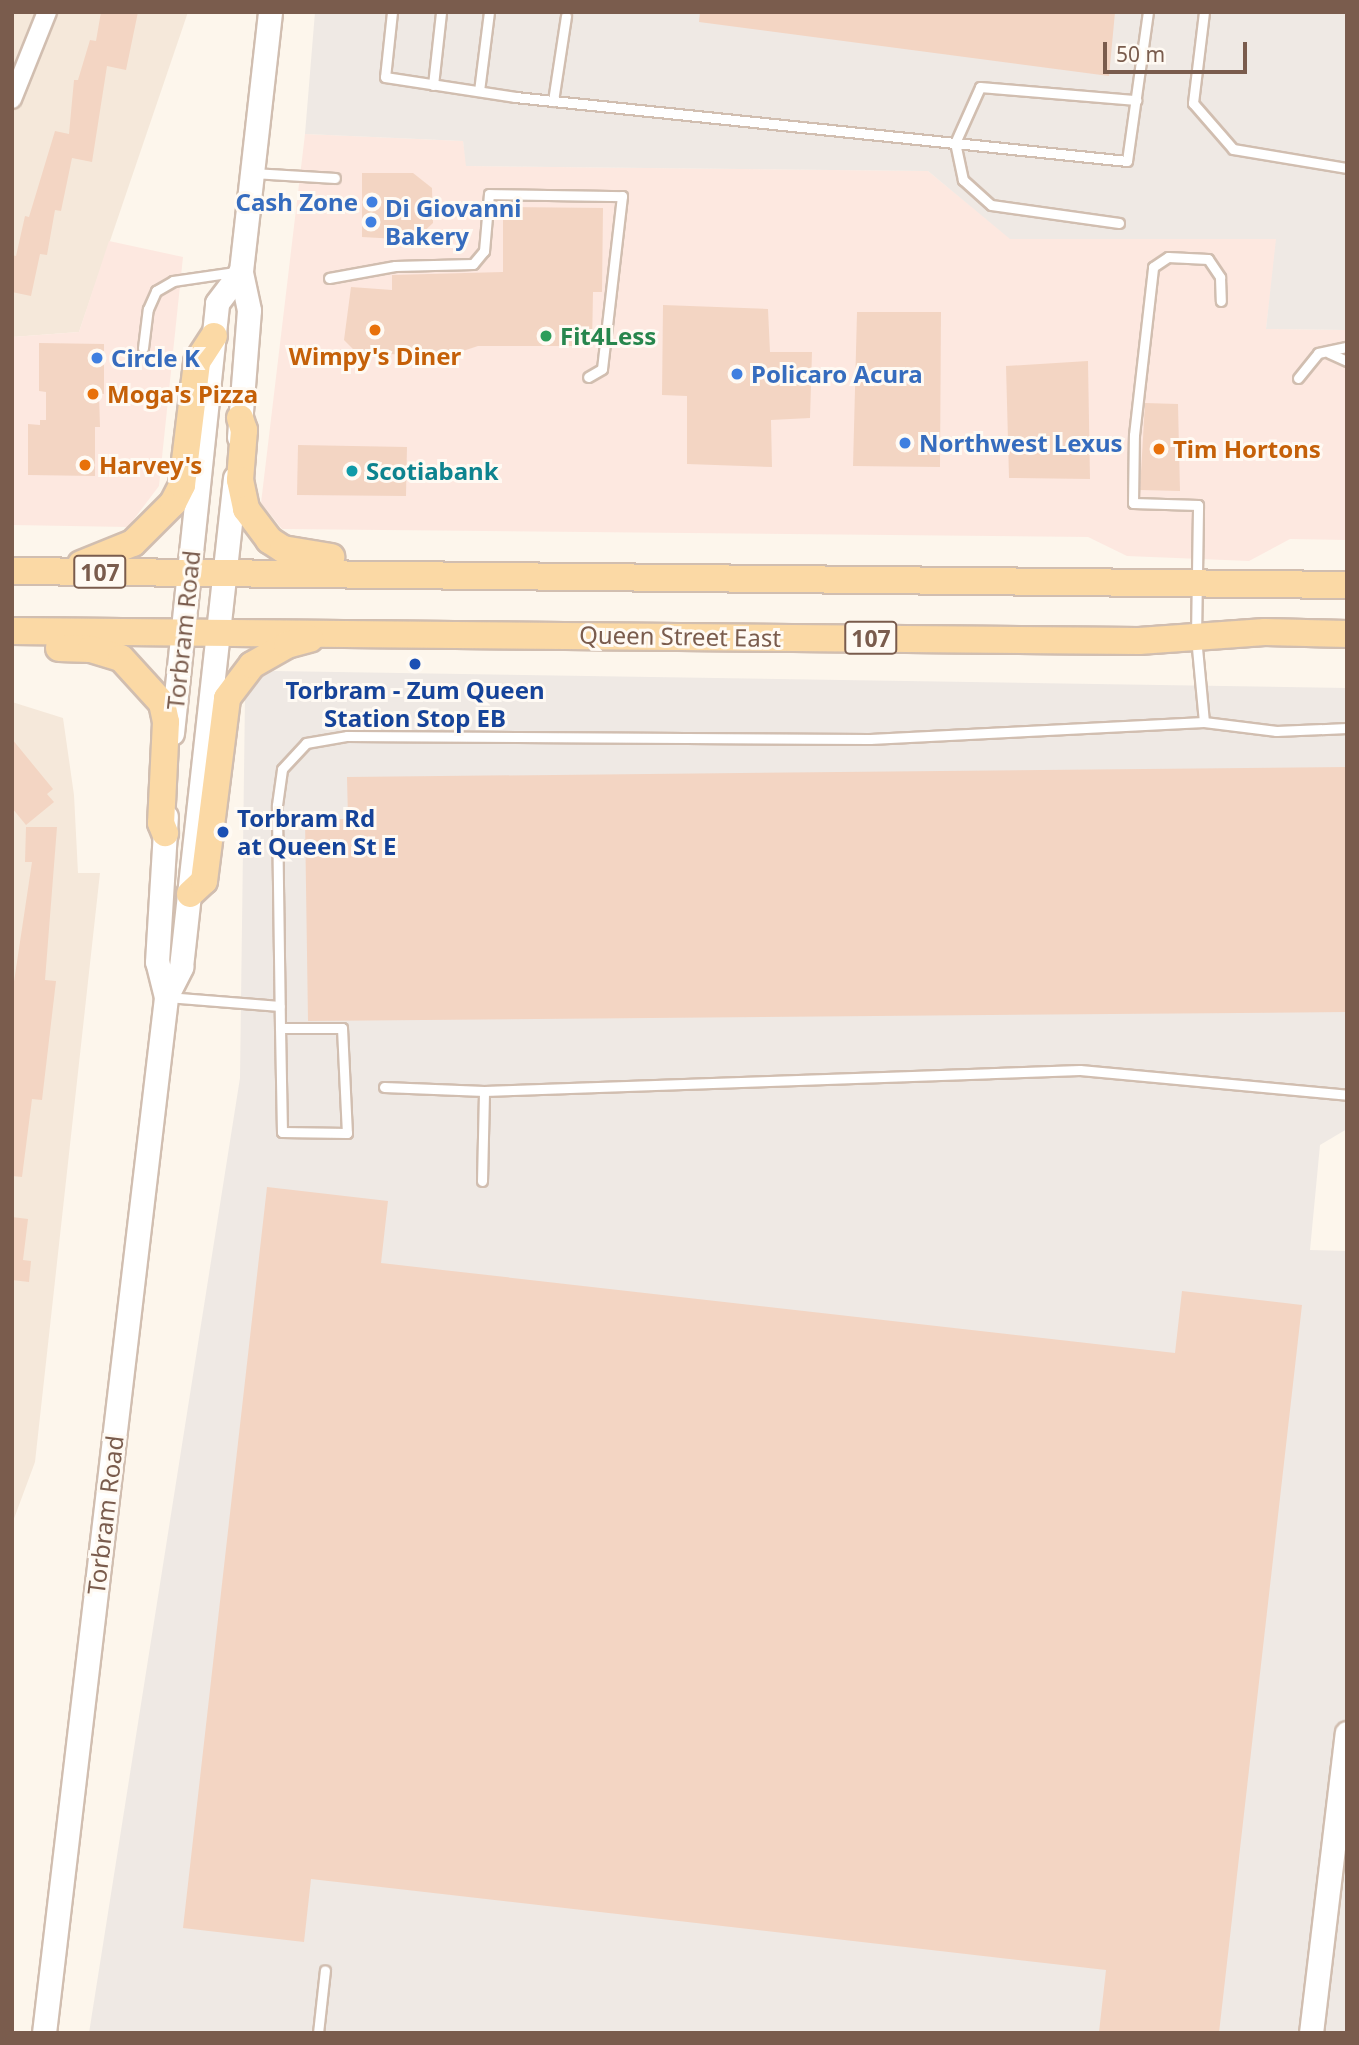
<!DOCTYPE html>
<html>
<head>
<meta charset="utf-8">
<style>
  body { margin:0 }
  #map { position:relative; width:1359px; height:2045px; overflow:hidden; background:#fdf6ec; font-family:"Noto Sans",sans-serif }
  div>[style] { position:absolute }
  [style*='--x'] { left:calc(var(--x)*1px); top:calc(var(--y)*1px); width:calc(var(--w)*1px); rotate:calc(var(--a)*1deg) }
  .residential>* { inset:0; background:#f5e8da }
  .commercial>* { inset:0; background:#fde8e0 }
  .industrial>* { inset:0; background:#efe9e4 }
  .building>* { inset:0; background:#f3d5c3 }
  .roads { filter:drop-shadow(2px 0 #d1beb0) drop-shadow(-2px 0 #d1beb0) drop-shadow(0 2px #d1beb0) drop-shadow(0 -2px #d1beb0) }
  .lane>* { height:9px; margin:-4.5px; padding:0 4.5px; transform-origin:4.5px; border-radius:4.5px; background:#fff }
  .street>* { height:18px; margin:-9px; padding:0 9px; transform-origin:9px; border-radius:9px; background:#fff }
  .secondary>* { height:23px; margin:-11.5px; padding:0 11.5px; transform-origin:11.5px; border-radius:11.5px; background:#fff }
  .primary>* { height:26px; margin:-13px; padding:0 13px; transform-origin:13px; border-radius:13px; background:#fbd9a5 }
  .dots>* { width:19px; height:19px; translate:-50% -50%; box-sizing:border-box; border:4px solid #fffaf3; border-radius:50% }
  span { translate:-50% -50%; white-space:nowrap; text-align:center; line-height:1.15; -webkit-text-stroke:6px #fffaf3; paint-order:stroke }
  .shield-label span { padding:2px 5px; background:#fffaf3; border:2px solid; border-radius:5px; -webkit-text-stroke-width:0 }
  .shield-label { font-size:23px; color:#7a5c4d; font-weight:700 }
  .shop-label { font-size:24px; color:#366cbe; font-weight:700 }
  .right { translate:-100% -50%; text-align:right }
  .left { translate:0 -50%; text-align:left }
  .leisure-label { font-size:24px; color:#27864d; font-weight:700 }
  .food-label { font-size:24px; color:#c56008; font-weight:700 }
  .culture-label { font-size:24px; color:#0d838f; font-weight:700 }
  .street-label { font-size:24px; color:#7a5c4d }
  .transit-label { font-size:24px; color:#164399; font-weight:700 }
  .frame { position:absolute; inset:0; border:14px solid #7a5c4d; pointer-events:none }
  .scale { position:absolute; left:1103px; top:42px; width:144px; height:32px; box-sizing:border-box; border:4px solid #7a5c4d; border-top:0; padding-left:9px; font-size:21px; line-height:24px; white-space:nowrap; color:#7a5c4d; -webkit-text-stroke:5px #fffaf3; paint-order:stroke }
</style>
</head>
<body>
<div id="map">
  <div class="residential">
    <div style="clip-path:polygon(12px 12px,188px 12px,79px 332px,12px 337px)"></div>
    <div style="clip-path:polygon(12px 702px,63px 718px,74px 795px,78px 873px,100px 873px,35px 1462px,12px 1524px)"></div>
  </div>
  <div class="commercial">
    <div style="clip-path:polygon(305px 134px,463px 141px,467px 166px,928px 171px,1011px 239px,1277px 239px,1266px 329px,1347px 330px,1347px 540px,1290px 539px,1249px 561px,1127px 556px,1088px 537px,282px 529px,261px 503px)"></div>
    <div style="clip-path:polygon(109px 241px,183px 257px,159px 486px,128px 527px,12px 525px,12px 337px,79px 332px)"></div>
  </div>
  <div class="industrial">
    <div style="clip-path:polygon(315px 12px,1347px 12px,1347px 330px,1266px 329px,1276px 239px,1010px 239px,928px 171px,466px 166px,463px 141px,305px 134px)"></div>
    <div style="clip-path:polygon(274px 671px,1347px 688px,1347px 1129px,1320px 1145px,1310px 1250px,1347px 1251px,1347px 2033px,89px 2033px,240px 1078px,245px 696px,265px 673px)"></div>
  </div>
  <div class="building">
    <div style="clip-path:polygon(101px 12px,138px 12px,126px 70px,107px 66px,92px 162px,72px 158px,61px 211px,55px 210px,47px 255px,40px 254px,31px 296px,12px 292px,12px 255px,16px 256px,25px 216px,29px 217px,55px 131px,69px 134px,74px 80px,78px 80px,90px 40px,96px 41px)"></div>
    <div style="clip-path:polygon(700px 12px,1115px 12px,1109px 76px,699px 22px)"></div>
    <div style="clip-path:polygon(362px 173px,413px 173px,432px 188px,433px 223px,415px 240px,362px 237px)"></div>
    <div style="clip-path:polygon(503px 207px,603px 208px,602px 292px,593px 292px,592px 346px,478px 346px,448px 356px,357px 353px,344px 340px,351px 287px,392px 290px,392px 275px,503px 272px)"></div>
    <div style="clip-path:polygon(663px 305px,768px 309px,770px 352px,812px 352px,810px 418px,771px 420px,772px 467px,687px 464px,687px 396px,662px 395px)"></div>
    <div style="clip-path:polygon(857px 312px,941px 312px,940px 467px,853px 466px)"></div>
    <div style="clip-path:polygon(39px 343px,104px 344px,104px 394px,99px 394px,100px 427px,95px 427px,95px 476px,28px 475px,28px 424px,40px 425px,40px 420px,46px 420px,46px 392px,39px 391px)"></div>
    <div style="clip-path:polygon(1088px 361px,1090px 479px,1009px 478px,1006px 366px)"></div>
    <div style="clip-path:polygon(1145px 403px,1178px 404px,1180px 491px,1140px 490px)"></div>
    <div style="clip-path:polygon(298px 445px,407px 447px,406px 496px,297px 495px)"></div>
    <div style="clip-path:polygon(12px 739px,53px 789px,47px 794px,54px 802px,26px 825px,12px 808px)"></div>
    <div style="clip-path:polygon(1347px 767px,1347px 1012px,308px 1021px,305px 819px,348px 819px,347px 777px)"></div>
    <div style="clip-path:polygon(26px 827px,57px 827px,45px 980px,56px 981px,42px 1100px,32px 1099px,22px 1177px,12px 1176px,12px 995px,32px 862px,25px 862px)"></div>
    <div style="clip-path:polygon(267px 1187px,388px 1201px,381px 1263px,1175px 1353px,1182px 1291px,1302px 1305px,1219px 2033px,1099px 2032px,1106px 1970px,311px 1879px,304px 1942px,183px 1928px)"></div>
    <div style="clip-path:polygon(12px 1217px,28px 1219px,23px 1260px,31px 1261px,29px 1282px,12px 1280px)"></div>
  </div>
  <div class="roads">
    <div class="lane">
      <div style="--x:392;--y:12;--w:65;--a:96.1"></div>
      <div style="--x:385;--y:77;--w:132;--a:8.7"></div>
      <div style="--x:515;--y:97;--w:615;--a:5.97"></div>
      <div style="--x:1127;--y:161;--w:150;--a:-82"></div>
      <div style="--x:1204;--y:12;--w:92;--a:96.9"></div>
      <div style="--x:1193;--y:103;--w:61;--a:49"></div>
      <div style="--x:1233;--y:149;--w:116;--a:9.5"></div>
      <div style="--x:433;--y:85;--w:73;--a:-83.7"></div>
      <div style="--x:479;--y:91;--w:80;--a:-82.8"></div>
      <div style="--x:553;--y:101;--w:86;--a:-81.3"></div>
      <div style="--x:253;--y:173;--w:82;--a:3.5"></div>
      <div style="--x:1119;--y:223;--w:129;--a:-172"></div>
      <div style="--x:991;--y:205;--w:38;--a:-138"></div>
      <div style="--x:963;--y:180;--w:38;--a:-102"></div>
      <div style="--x:955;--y:143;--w:61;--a:-65.9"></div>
      <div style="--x:980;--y:87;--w:157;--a:4.8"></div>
      <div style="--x:329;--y:278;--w:67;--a:-10.3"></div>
      <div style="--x:395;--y:266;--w:78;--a:-1.5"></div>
      <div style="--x:473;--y:264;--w:17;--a:-50"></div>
      <div style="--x:484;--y:251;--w:57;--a:-85"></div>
      <div style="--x:489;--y:194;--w:133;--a:0.9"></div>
      <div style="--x:622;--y:196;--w:174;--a:96.6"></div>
      <div style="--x:602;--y:369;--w:16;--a:150"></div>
      <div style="--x:143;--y:348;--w:39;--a:-83"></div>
      <div style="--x:148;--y:309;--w:20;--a:-66"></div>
      <div style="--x:156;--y:291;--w:20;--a:-30"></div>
      <div style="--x:173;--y:281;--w:63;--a:-8.3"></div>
      <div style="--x:1329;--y:353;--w:20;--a:24"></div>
      <div style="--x:1298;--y:378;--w:32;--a:-51"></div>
      <div style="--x:1318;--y:353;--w:30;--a:-12"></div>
      <div style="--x:1204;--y:722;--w:85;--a:-95.4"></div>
      <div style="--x:1196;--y:637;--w:132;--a:-89.1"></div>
      <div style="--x:1198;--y:505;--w:65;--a:-178.2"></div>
      <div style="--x:1133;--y:503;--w:68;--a:-89.2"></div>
      <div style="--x:1134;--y:435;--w:169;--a:-83.5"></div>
      <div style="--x:1153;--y:267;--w:18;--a:-34"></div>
      <div style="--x:1168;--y:257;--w:40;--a:2.9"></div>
      <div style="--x:1208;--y:259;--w:22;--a:56"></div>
      <div style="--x:1220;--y:277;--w:24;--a:88"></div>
      <div style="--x:167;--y:997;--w:113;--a:4.6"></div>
      <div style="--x:280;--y:1028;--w:62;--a:0"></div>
      <div style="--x:342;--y:1028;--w:105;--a:87.3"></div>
      <div style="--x:347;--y:1133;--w:65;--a:-179.1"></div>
      <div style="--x:282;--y:1132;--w:104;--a:-91.1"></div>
      <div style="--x:280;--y:1028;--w:223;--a:-90.8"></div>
      <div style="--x:277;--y:805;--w:36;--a:-82"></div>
      <div style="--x:282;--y:769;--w:35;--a:-47"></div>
      <div style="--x:306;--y:743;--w:42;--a:-9.7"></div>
      <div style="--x:347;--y:736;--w:523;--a:0.33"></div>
      <div style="--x:870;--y:739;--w:334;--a:-2.9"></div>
      <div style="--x:1204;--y:722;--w:73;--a:7.1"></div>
      <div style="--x:1276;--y:731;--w:71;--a:-2.4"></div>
      <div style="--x:384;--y:1087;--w:100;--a:2.3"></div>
      <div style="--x:482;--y:1181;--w:90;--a:-88.7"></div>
      <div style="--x:484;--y:1091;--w:596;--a:-2.02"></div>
      <div style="--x:1080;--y:1070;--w:268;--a:5.3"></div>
      <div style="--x:318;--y:2033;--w:63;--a:-83.7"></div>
    </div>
    <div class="street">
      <div style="--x:12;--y:99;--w:94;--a:-68.1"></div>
    </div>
    <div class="secondary">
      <div style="--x:239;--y:437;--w:127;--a:-85.5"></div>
      <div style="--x:249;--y:310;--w:40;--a:-102"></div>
      <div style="--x:241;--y:271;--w:261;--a:-83.6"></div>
      <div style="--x:172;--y:733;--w:432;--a:-84"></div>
      <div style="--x:217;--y:303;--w:40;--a:-53"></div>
      <div style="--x:166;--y:997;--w:34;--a:-63"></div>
      <div style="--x:181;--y:967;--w:492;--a:-83.7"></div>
      <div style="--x:44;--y:2033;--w:1043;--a:-83.28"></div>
      <div style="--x:166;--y:997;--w:36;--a:-104"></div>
      <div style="--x:157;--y:962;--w:146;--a:-86.5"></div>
      <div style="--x:1311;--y:2033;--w:302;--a:-83.2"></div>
    </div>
    <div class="primary">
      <div style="--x:240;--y:418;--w:13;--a:72"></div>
      <div style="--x:244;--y:430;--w:50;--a:94.6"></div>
      <div style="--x:240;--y:480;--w:30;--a:78"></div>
      <div style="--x:246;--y:509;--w:39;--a:53"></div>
      <div style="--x:269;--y:540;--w:17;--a:33"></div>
      <div style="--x:283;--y:549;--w:49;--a:9.5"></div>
      <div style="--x:81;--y:564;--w:56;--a:-22"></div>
      <div style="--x:133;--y:543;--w:57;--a:-45"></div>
      <div style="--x:173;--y:503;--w:20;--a:-63"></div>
      <div style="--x:182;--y:485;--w:124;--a:-83"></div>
      <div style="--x:197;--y:362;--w:31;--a:-57"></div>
      <div style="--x:12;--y:571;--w:1335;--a:0.6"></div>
      <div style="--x:12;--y:631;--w:1127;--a:0.51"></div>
      <div style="--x:1139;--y:641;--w:126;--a:-4.1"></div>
      <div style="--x:1265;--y:632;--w:82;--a:1.4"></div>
      <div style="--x:59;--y:648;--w:32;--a:2"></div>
      <div style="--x:91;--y:649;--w:31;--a:17"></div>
      <div style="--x:121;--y:658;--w:61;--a:47.7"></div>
      <div style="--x:162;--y:703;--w:19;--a:78"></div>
      <div style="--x:166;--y:722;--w:101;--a:92.8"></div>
      <div style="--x:161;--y:823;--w:11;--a:68"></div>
      <div style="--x:190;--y:894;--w:19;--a:-43"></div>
      <div style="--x:204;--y:881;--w:184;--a:-82.8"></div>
      <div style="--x:227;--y:698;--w:41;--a:-52.9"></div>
      <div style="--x:252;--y:665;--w:40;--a:-29.7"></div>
      <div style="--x:287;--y:645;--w:24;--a:-15"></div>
    </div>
  </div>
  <div class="dots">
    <div style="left:372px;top:202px;background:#3f7fe0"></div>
    <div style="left:371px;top:222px;background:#3f7fe0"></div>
    <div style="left:375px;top:330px;background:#e8710a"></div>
    <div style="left:546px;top:336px;background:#2e9e5b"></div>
    <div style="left:97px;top:358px;background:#3f7fe0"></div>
    <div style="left:737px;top:374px;background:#3f7fe0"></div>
    <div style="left:93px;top:394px;background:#e8710a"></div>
    <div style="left:905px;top:443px;background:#3f7fe0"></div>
    <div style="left:1159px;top:449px;background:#e8710a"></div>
    <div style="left:85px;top:465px;background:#e8710a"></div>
    <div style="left:352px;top:471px;background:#0f9aa8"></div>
    <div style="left:415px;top:664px;background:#1a4fb4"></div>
    <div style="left:223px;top:832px;background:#1a4fb4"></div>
  </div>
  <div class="shield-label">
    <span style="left:100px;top:572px">107</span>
    <span style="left:871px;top:638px">107</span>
  </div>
  <div class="shop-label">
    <span class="right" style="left:358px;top:202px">Cash Zone</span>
    <span class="left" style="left:385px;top:222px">Di Giovanni<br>Bakery</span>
    <span class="left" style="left:111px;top:358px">Circle K</span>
    <span class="left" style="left:751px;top:374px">Policaro Acura</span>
    <span class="left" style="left:919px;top:443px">Northwest Lexus</span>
  </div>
  <div class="leisure-label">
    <span class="left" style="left:560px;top:336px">Fit4Less</span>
  </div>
  <div class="food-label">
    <span style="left:375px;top:356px">Wimpy's Diner</span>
    <span class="left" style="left:107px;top:394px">Moga's Pizza</span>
    <span class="left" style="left:1173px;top:449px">Tim Hortons</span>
    <span class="left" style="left:99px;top:465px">Harvey's</span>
  </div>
  <div class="culture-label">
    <span class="left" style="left:366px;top:471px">Scotiabank</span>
  </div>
  <div class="street-label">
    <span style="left:183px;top:630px;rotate:-84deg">Torbram Road</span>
    <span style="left:680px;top:636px;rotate:1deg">Queen Street East</span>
    <span style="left:105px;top:1515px;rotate:-83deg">Torbram Road</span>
  </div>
  <div class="transit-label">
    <span style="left:415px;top:704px">Torbram - Zum Queen<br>Station Stop EB</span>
    <span class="left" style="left:237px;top:832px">Torbram Rd<br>at Queen St E</span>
  </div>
  <div class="frame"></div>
  <div class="scale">50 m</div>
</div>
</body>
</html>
